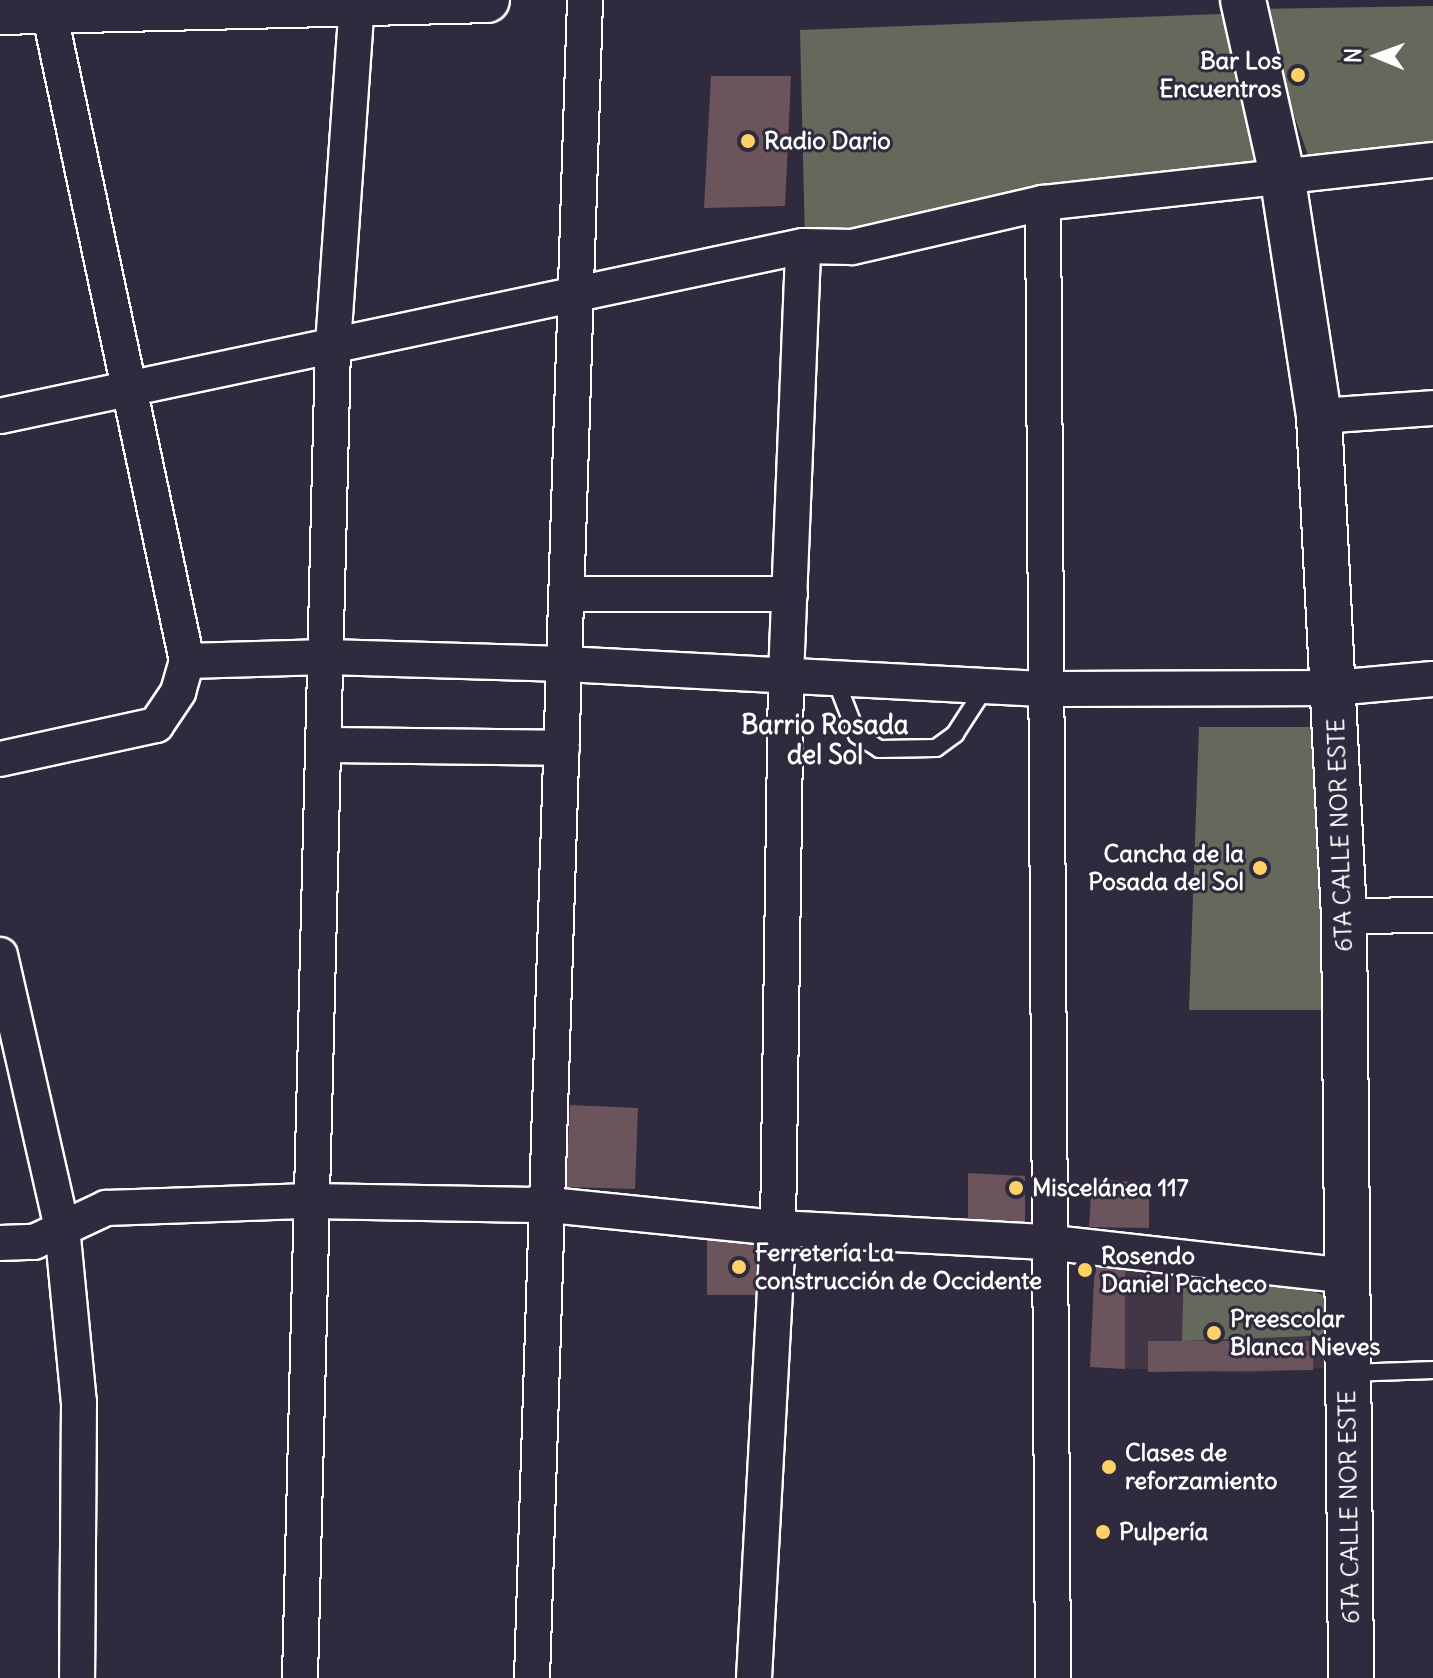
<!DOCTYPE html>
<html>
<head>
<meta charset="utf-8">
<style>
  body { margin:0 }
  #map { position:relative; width:1433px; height:1678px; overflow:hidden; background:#2f2a3d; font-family:Delius,sans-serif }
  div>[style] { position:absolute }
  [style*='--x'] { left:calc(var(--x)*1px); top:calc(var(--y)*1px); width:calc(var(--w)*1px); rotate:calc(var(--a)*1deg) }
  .built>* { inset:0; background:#413747 }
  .green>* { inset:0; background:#65695b }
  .building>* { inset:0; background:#6c545d }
  .roads { filter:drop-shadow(2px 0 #fff) drop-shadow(-2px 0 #fff) drop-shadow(0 2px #fff) drop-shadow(0 -2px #fff) }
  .lane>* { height:16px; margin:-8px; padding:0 8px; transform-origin:8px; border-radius:8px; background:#2f2a3d }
  .street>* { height:34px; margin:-17px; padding:0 17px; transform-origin:17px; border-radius:17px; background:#2f2a3d }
  .secondary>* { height:44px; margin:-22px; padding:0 22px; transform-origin:22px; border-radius:22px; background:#2f2a3d }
  .highway>* { height:44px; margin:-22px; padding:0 22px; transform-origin:22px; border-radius:22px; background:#2f2a3d }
  .dots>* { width:22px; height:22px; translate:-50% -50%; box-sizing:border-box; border:4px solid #2f2a3d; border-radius:50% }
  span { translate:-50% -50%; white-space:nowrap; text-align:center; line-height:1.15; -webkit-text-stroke:6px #2f2a3d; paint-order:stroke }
  .poi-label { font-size:24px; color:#fff; font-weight:700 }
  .right { translate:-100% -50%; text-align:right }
  .left { translate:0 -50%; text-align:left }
  .street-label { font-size:24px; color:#fff }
  .neighbourhood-label { font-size:26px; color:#fff; font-weight:700 }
  .north { position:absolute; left:1337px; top:16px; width:80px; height:80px; -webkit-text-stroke:6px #2f2a3d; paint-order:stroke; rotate:271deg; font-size:22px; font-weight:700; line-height:32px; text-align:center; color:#fff }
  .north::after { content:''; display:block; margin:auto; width:28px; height:36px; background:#fff; clip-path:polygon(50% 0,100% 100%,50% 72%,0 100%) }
</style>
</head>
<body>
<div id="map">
  <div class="built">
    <div style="clip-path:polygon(1095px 1260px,1336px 1299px,1337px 1367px,1249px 1373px,1090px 1367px)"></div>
  </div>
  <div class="green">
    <div style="clip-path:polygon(1433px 6px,1433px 146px,1309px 158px,1257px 9px)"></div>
    <div style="clip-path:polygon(1246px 13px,1255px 161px,1049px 191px,805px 243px,800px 30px)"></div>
    <div style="clip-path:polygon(1199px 727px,1319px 727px,1333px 1010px,1189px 1010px)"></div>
    <div style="clip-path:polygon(1184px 1262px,1256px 1273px,1336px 1299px,1337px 1335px,1182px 1341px)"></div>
  </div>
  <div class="building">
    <div style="clip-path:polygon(711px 76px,791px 76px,785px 206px,704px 208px)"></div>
    <div style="clip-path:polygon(570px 1105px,638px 1108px,635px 1189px,566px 1187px)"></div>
    <div style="clip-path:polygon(968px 1173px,1025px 1176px,1025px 1226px,968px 1225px)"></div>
    <div style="clip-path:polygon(1092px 1179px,1149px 1183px,1149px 1228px,1089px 1227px)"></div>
    <div style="clip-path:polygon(707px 1238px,770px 1238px,771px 1295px,707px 1295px)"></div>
    <div style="clip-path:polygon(1095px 1260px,1125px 1267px,1125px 1369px,1090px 1367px)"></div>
    <div style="clip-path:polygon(1148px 1341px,1314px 1341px,1313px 1370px,1148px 1372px)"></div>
  </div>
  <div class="roads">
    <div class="lane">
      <div style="--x:835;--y:678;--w:61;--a:68.9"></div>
      <div style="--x:857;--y:735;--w:26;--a:32"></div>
      <div style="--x:879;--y:749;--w:57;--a:-1"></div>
      <div style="--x:936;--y:748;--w:24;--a:-36"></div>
      <div style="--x:955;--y:734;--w:57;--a:-57.1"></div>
      <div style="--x:1349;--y:1373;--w:84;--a:-2"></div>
    </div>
    <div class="street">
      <div style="--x:1043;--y:203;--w:1475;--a:89.61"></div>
      <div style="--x:0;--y:416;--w:821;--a:-11.95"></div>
      <div style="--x:803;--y:246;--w:49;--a:1.2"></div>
      <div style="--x:852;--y:247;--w:196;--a:-13"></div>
      <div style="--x:1043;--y:203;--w:392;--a:-6.3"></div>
      <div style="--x:1319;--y:416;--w:114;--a:-4"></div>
      <div style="--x:568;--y:594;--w:222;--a:0"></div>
      <div style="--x:187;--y:661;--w:140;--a:-1.6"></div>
      <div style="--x:327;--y:657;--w:238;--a:1.7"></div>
      <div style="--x:565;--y:664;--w:482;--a:3"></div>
      <div style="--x:1046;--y:689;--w:288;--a:-0.2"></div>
      <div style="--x:1334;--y:688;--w:99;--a:-5.2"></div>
      <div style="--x:326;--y:745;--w:236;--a:0.7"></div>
      <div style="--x:0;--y:759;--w:160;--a:-12.3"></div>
      <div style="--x:156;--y:725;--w:40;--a:-56"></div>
      <div style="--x:178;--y:692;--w:32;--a:-74"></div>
      <div style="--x:187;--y:661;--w:664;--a:-101.99"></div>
      <div style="--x:1344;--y:916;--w:89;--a:-0.6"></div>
      <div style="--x:0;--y:955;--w:279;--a:77.2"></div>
      <div style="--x:62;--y:1227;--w:176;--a:84.5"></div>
      <div style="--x:79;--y:1402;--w:276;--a:90.4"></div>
      <div style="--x:0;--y:1243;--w:34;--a:-2"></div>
      <div style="--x:34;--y:1242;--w:80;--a:-25.3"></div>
      <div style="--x:106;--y:1208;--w:204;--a:-2"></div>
      <div style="--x:310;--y:1201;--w:240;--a:1"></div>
      <div style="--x:550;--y:1205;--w:229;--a:5.8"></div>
      <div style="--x:778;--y:1228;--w:267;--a:3"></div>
      <div style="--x:1045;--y:1242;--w:305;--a:6.4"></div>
      <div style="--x:300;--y:1678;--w:1333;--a:-88.58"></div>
      <div style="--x:333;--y:345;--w:342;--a:-86"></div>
      <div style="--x:532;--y:1678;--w:1679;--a:-88.19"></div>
      <div style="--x:754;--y:1678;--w:451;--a:-86.9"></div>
      <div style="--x:778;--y:1228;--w:552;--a:-89.17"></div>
      <div style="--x:786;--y:676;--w:430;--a:-87.7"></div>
    </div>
    <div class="secondary">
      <div style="--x:1243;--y:0;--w:178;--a:77.4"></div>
      <div style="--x:1282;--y:174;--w:245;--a:81.3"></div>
      <div style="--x:1319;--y:416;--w:501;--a:87.14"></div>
      <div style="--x:1344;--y:916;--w:762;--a:89.47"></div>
    </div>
    <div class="highway">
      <div style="--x:0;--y:12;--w:487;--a:-1.4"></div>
    </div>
  </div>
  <div class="dots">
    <div style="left:1298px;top:75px;background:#ffd166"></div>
    <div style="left:748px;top:141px;background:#ffd166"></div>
    <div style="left:1260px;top:868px;background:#ffd166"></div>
    <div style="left:1016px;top:1188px;background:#ffd166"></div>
    <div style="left:739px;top:1267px;background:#ffd166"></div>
    <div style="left:1085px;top:1270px;background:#ffd166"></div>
    <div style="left:1214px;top:1333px;background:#ffd166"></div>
    <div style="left:1109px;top:1467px;background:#ffd166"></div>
    <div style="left:1103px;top:1532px;background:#ffd166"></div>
  </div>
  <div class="poi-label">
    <span class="right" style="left:1282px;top:75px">Bar Los<br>Encuentros</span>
    <span class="left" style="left:764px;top:141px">Radio Dario</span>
    <span class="right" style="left:1244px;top:868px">Cancha de la<br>Posada del Sol</span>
    <span class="left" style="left:1032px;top:1188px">Miscelánea 117</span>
    <span class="left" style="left:755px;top:1267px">Ferretería La<br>construcción de Occidente</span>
    <span class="left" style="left:1101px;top:1270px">Rosendo<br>Daniel Pacheco</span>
    <span class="left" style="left:1230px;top:1333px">Preescolar<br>Blanca Nieves</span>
    <span class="left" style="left:1125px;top:1467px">Clases de<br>reforzamiento</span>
    <span class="left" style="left:1119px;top:1532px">Pulpería</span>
  </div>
  <div class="street-label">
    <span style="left:1340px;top:835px;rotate:-92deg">6TA CALLE NOR ESTE</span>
    <span style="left:1349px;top:1507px;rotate:-91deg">6TA CALLE NOR ESTE</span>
  </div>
  <div class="neighbourhood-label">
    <span style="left:825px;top:740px">Barrio Rosada<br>del Sol</span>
  </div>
  <div class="north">N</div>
</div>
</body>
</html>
